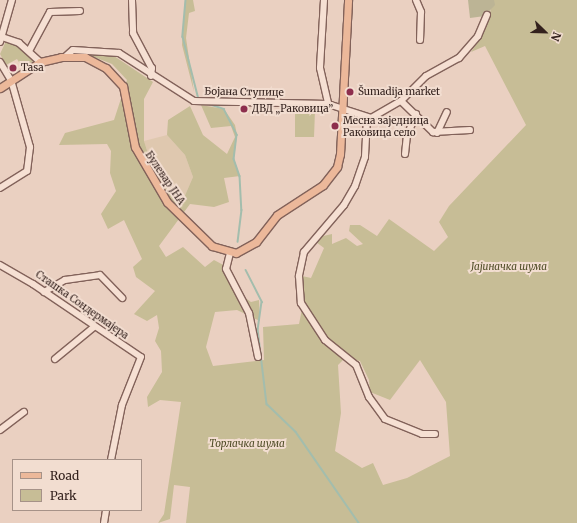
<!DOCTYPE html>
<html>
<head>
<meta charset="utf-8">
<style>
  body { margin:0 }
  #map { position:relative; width:577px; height:523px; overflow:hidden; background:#ead0c1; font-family:Merriweather,serif }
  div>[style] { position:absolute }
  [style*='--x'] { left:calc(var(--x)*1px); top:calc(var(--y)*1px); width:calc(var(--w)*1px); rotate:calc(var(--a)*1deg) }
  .farmland>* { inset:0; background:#dfc8af }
  .green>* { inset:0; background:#c7bd96 }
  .cemetery>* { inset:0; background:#bcb495 }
  .stream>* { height:1.5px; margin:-0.75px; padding:0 0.75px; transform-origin:0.75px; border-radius:0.75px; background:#a3bdad }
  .roads { filter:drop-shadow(1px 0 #82625a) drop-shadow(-1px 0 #82625a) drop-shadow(0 1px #82625a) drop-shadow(0 -1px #82625a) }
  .minor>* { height:6px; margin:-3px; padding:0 3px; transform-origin:3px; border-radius:3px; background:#f6e0d3 }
  .major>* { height:7px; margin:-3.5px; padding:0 3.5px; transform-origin:3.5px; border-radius:3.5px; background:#ecb89a }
  .dots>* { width:11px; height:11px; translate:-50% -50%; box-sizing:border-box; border:2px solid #f2ddd0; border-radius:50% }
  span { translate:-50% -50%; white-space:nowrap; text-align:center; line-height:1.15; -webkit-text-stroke:4px #f2ddd0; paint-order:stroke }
  .poi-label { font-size:10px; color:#33211d }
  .left { translate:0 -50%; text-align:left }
  .street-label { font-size:10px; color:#33211d }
  .park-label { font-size:10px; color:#4e4b25; font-style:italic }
  .legend { position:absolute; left:12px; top:459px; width:130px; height:52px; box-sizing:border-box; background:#f2ddd0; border:1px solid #a69288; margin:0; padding:5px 7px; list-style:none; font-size:12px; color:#33211d }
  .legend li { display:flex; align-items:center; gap:8px; height:20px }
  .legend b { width:20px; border:1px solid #a69288 }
  .north { position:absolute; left:525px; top:12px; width:40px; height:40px; -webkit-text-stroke:3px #f2ddd0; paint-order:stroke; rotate:113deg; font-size:11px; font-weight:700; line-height:16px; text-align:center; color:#33211d }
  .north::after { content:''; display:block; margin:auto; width:14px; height:18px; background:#33211d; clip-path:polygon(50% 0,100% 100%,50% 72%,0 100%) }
</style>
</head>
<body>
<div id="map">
  <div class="farmland">
    <div style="clip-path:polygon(167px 135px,185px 155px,193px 177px,183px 200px,173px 195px,151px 163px,144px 141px)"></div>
  </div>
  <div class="green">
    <div style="clip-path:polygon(185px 0,193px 0,195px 11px,189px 13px,186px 38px,194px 92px,182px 45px)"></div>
    <div style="clip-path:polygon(evenodd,494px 0,577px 0,577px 523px,186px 523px,190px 487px,174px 485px,170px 519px,158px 523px,164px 514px,181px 402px,160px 400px,148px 407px,147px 397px,162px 372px,161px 351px,155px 341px,159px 328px,157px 315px,147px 321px,134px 314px,155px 291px,136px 277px,133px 267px,142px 259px,124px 220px,108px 229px,101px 214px,116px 191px,110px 173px,111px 151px,107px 144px,59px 145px,65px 133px,114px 120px,127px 80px,112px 64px,84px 53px,111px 54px,153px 82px,144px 99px,144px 141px,151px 163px,173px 195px,183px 200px,193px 177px,185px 155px,167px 135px,168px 120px,190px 106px,203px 135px,227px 154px,235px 137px,231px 126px,211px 128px,201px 105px,224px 109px,235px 125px,237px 135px,234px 159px,240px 176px,224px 178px,229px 202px,214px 207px,190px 204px,159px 246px,166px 257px,183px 247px,205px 267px,214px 260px,229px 268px,236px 291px,251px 302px,259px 300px,260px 321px,237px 310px,215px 312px,206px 347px,213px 366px,264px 360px,263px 327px,299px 324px,303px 304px,302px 276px,311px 278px,324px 248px,316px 242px,319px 237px,332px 234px,332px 244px,346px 238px,357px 246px,363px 244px,349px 231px,350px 225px,360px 225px,377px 236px,389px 219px,434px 251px,448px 237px,439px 222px,449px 206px,526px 125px,485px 46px,471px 52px,482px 36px,494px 0,345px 358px,360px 361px,369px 380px,370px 392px,390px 400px,420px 360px,446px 402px,450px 456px,407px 478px,383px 485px,373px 463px,362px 468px,335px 451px,341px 413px,338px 365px,345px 358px)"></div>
    <div style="clip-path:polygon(6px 41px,20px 47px,36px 60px,22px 67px,17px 59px,6px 65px,0 54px)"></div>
    <div style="clip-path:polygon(295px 110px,315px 111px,314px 137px,295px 137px)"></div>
  </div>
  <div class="cemetery">
    <div style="clip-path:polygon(468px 0,494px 0,495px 5px,485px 16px,470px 18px)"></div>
  </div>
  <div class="stream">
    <div style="--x:186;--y:0;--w:37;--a:95"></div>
    <div style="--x:183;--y:37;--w:65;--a:75.7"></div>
    <div style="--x:209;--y:104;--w:16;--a:18"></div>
    <div style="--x:224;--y:109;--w:29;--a:63"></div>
    <div style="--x:237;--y:135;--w:24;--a:97"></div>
    <div style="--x:234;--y:159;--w:18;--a:71"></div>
    <div style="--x:240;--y:176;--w:34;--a:87"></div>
    <div style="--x:242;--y:210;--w:32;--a:97"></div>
    <div style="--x:246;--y:270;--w:36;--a:63"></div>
    <div style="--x:262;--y:302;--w:27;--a:98"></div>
    <div style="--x:258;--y:329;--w:76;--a:83.2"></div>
    <div style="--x:267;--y:404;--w:40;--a:44"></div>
    <div style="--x:296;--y:432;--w:111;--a:55.3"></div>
  </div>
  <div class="roads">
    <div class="minor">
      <div style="--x:132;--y:0;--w:33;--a:88"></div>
      <div style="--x:133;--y:33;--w:40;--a:62"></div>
      <div style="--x:152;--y:68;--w:8;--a:97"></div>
      <div style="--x:324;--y:0;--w:68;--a:93.4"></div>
      <div style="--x:320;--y:68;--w:37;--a:77"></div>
      <div style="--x:416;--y:0;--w:13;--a:67"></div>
      <div style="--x:421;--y:12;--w:28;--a:92"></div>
      <div style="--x:2;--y:37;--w:18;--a:19"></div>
      <div style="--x:19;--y:43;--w:28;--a:42"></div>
      <div style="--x:0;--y:42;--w:44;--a:-74.1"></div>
      <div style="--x:29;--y:51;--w:44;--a:-61.7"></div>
      <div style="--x:50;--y:12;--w:30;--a:-2"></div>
      <div style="--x:66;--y:56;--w:9;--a:-41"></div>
      <div style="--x:73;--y:50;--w:46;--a:3.7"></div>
      <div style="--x:119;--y:53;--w:89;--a:32.6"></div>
      <div style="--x:194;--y:101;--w:134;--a:1.3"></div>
      <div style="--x:328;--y:104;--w:45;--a:18"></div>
      <div style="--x:371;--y:118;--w:34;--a:-30"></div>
      <div style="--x:401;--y:101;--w:35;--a:-45"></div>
      <div style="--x:426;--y:76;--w:38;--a:-29"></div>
      <div style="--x:459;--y:58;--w:29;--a:-49"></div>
      <div style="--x:478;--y:36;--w:23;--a:-67"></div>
      <div style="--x:0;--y:62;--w:21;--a:59"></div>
      <div style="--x:11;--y:80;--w:70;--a:74.2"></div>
      <div style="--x:30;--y:147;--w:24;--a:97"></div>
      <div style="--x:27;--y:171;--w:32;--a:148"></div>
      <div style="--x:401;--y:101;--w:45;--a:44.1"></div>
      <div style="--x:433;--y:132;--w:37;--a:-3"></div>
      <div style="--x:367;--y:118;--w:39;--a:93"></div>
      <div style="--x:365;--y:157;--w:31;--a:109"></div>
      <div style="--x:355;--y:186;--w:22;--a:120"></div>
      <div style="--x:344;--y:205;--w:62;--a:130.4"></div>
      <div style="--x:304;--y:252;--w:25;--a:102"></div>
      <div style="--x:299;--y:276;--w:27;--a:86"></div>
      <div style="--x:301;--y:303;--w:44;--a:57"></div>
      <div style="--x:325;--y:340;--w:40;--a:39"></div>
      <div style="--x:356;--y:365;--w:35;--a:68"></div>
      <div style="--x:369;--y:397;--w:27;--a:54"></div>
      <div style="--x:385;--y:419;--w:40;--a:22"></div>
      <div style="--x:422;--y:434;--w:13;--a:0"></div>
      <div style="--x:437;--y:133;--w:23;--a:-65"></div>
      <div style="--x:405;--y:154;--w:18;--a:-84"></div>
      <div style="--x:407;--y:136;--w:24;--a:-68"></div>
      <div style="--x:230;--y:253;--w:16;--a:104"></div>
      <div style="--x:226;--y:269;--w:50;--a:62.4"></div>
      <div style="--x:249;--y:313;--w:45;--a:78.4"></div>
      <div style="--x:0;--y:265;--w:38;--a:30"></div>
      <div style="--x:33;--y:284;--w:130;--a:34.1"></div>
      <div style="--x:141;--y:357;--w:52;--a:111.6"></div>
      <div style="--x:122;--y:405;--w:56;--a:101.3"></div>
      <div style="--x:44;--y:292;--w:24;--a:-30"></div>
      <div style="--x:65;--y:280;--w:35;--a:-8"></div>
      <div style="--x:100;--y:275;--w:32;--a:46"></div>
      <div style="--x:55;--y:359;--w:50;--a:-39.4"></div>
      <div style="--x:0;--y:430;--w:30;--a:-37"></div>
      <div style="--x:104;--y:523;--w:13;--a:-81"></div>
    </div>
    <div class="major">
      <div style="--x:0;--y:88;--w:48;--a:-33"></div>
      <div style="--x:40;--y:62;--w:22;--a:-13"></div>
      <div style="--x:61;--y:57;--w:24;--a:0"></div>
      <div style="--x:85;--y:57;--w:24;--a:28"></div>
      <div style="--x:106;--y:68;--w:25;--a:47"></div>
      <div style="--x:123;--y:86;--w:62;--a:78.9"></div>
      <div style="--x:135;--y:147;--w:64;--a:59.8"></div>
      <div style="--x:167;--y:202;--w:63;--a:44.4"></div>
      <div style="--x:212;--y:246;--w:25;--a:16"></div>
      <div style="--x:236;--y:253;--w:23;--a:-29"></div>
      <div style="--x:256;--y:242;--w:34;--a:-52"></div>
      <div style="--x:277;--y:215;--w:55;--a:-33.1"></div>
      <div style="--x:323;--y:185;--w:23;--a:-52"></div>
      <div style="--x:337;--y:167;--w:13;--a:-77"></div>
      <div style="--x:340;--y:154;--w:154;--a:-87"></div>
    </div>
  </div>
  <div class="dots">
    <div style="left:13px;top:68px;background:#8d2e4d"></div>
    <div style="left:350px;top:92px;background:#8d2e4d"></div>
    <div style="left:244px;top:109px;background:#8d2e4d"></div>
    <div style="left:335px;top:126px;background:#8d2e4d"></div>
  </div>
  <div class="poi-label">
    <span class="left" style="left:21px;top:68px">Tasa</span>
    <span class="left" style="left:358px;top:92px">Šumadija market</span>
    <span class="left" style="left:252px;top:109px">ДВД „Раковица”</span>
    <span class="left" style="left:343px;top:126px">Месна заједница<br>Раковица село</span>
  </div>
  <div class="street-label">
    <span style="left:244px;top:92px;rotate:1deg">Бојана Ступице</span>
    <span style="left:165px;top:178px;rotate:56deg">Булевар ЈНА</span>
    <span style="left:82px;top:305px;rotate:35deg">Сташка Сондермајера</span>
  </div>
  <div class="park-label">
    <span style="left:509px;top:267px">Јајиначка шума</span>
    <span style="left:247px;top:444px">Торлачка шума</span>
  </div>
  <ul class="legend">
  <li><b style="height:5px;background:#ecb89a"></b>Road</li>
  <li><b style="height:11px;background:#c7bd96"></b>Park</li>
  </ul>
  <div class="north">N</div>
</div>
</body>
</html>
